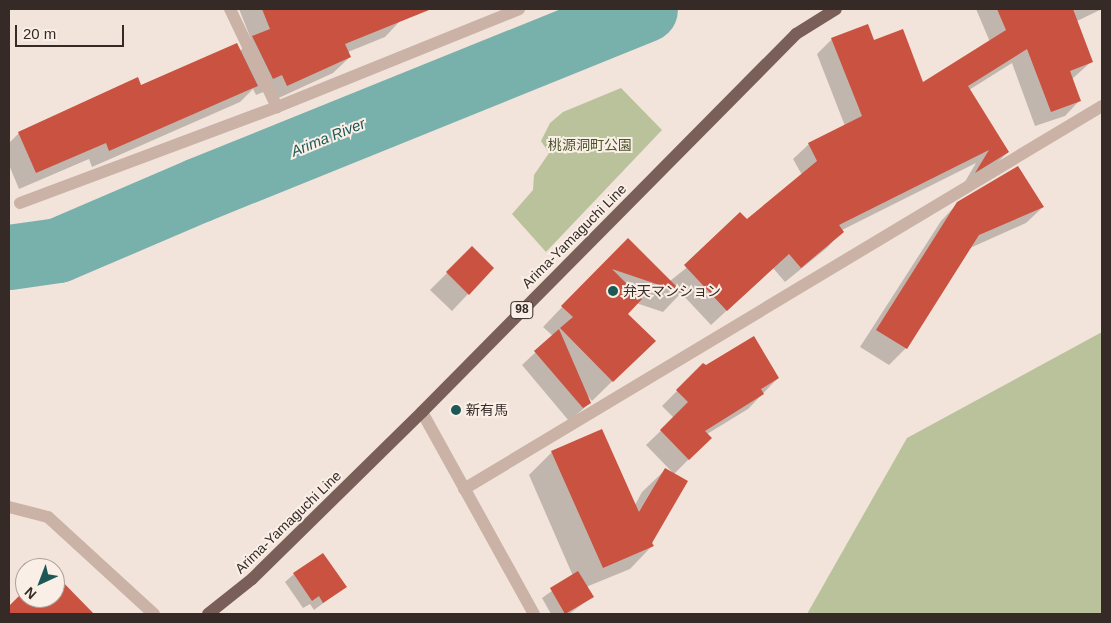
<!DOCTYPE html>
<html>
<head>
<meta charset="utf-8">
<style>
  body { margin:0 }
  #map { position:relative; width:1111px; height:623px; overflow:hidden; background:#f2e4da; font-family:Helvetica,"Noto Sans JP",sans-serif }
  div>[style] { position:absolute }
  [style*='--x'] { left:calc(var(--x)*1px); top:calc(var(--y)*1px); width:calc(var(--w)*1px); rotate:calc(var(--a)*1deg) }
  .green>* { inset:0; background:#b9c29a }
  .shadow>* { inset:0; background:#0003 }
  .river>* { height:65px; margin:-32.5px; padding:0 32.5px; transform-origin:32.5px; border-radius:32.5px; background:#78b0ac }
  .building>* { inset:0; background:#c95241 }
  .minor>* { height:12px; margin:-6px; padding:0 6px; transform-origin:6px; border-radius:6px; background:#cbb2a6 }
  .primary>* { height:12px; margin:-6px; padding:0 6px; transform-origin:6px; border-radius:6px; background:#795f58 }
  .dots>* { width:14px; height:14px; translate:-50% -50%; box-sizing:border-box; border:2px solid #faefe7; border-radius:50% }
  span { translate:-50% -50%; white-space:nowrap; text-align:center; line-height:1.15; -webkit-text-stroke:4px #faefe7; paint-order:stroke }
  .shield-label span { padding:1px 4px; background:#faefe7; border:1px solid; border-radius:4px; -webkit-text-stroke-width:0 }
  .shield-label { font-size:12px; color:#362a27; font-weight:700 }
  .park-label { font-size:14px; color:#4b552a }
  .street-label { font-size:14px; color:#362a27 }
  .poi-label { font-size:14px; color:#362a27 }
  .left { translate:0 -50%; text-align:left }
  .water-label { font-size:15px; color:#1c5956; font-style:italic }
  .frame { position:absolute; inset:0; border:10px solid #362a27; pointer-events:none }
  .north { position:absolute; left:15px; top:558px; width:50px; height:50px; box-sizing:border-box; background:#faefe7; border:1px solid #aca09a; border-radius:50%; rotate:223deg; font-size:14px; font-weight:700; line-height:20px; text-align:center; color:#362a27 }
  .north::after { content:''; display:block; margin:auto; width:18px; height:22px; background:#1c5956; clip-path:polygon(50% 0,100% 100%,50% 72%,0 100%) }
  .scale { position:absolute; left:15px; top:25px; width:109px; height:22px; box-sizing:border-box; border:2px solid #362a27; border-top:0; padding-left:6px; font-size:15px; line-height:18px; white-space:nowrap; color:#362a27; -webkit-text-stroke:4px #faefe7; paint-order:stroke }
</style>
</head>
<body>
<div id="map">
  <div class="green">
    <div style="clip-path:polygon(621px 88px,662px 130px,546px 252px,512px 214px,533px 190px,534px 175px,549px 153px,541px 141px,550px 123px,563px 112px)"></div>
    <div style="clip-path:polygon(1102px 332px,1102px 614px,807px 614px,907px 438px)"></div>
  </div>
  <div class="shadow">
    <div style="clip-path:polygon(239px 9px,421px 9px,400px 17px,401px 20px,385px 37px,348px 52px,350px 57px,333px 73px,270px 102px,266px 91px,256px 95px,253px 89px,240px 102px,92px 167px,89px 159px,19px 189px,9px 165px,9px 143px,19px 133px,240px 51px,251px 39px)"></div>
    <div style="clip-path:polygon(976px 9px,1102px 9px,1077px 21px,1091px 62px,1072px 79px,1080px 100px,1065px 116px,1035px 126px,1012px 63px,969px 90px,1008px 152px,993px 167px,963px 185px,976px 163px,842px 230px,828px 247px,785px 282px,773px 268px,711px 325px,681px 293px,663px 312px,636px 303px,626px 314px,634px 360px,592px 401px,586px 394px,590px 403px,569px 421px,522px 365px,553px 336px,543px 327px,608px 259px,670px 281px,802px 175px,793px 159px,809px 144px,845px 126px,817px 54px,832px 39px,873px 42px,923px 84px,990px 42px)"></div>
    <div style="clip-path:polygon(958px 203px,1043px 207px,1026px 223px,970px 248px,906px 348px,889px 365px,860px 347px,941px 221px)"></div>
    <div style="clip-path:polygon(472px 248px,468px 294px,452px 311px,430px 290px)"></div>
    <div style="clip-path:polygon(703px 365px,778px 378px,748px 409px,707px 434px,710px 438px,674px 474px,646px 445px,674px 418px,662px 406px)"></div>
    <div style="clip-path:polygon(552px 452px,635px 505px,642px 492px,665px 470px,652px 546px,630px 569px,586px 587px,592px 597px,569px 614px,551px 614px,542px 598px,573px 576px,529px 475px)"></div>
    <div style="clip-path:polygon(294px 574px,345px 587px,314px 610px,310px 604px,303px 608px,285px 582px)"></div>
    <div style="clip-path:polygon(55px 576px,89px 614px,9px 614px,9px 609px,25px 593px,25px 598px,55px 598px)"></div>
  </div>
  <div class="river">
    <div style="--x:9;--y:257;--w:49;--a:-8.1"></div>
    <div style="--x:58;--y:250;--w:152;--a:-23.2"></div>
    <div style="--x:198;--y:190;--w:482;--a:-22"></div>
  </div>
  <div class="building">
    <div style="clip-path:polygon(262px 9px,429px 9px,429px 10px,345px 44px,351px 57px,287px 86px,282px 75px,273px 79px,252px 36px,270px 29px)"></div>
    <div style="clip-path:polygon(997px 9px,1073px 9px,1093px 62px,1070px 71px,1081px 101px,1051px 112px,1027px 49px,968px 86px,1009px 152px,975px 173px,989px 150px,839px 225px,844px 232px,801px 268px,789px 254px,727px 311px,684px 265px,740px 212px,747px 219px,817px 161px,808px 143px,862px 116px,831px 38px,868px 24px,874px 40px,903px 29px,923px 82px,1006px 30px)"></div>
    <div style="clip-path:polygon(237px 43px,258px 86px,109px 151px,106px 143px,36px 173px,18px 132px,138px 77px,141px 85px)"></div>
    <div style="clip-path:polygon(1018px 166px,1044px 207px,979px 235px,907px 349px,876px 330px,957px 202px)"></div>
    <div style="clip-path:polygon(628px 238px,683px 293px,612px 269px,642px 299px,628px 314px,656px 341px,613px 382px,560px 328px,573px 317px,561px 306px)"></div>
    <div style="clip-path:polygon(472px 246px,494px 268px,469px 295px,446px 272px)"></div>
    <div style="clip-path:polygon(559px 329px,591px 403px,583px 408px,534px 351px)"></div>
    <div style="clip-path:polygon(754px 336px,779px 378px,761px 389px,764px 394px,705px 431px,712px 438px,689px 460px,660px 430px,688px 402px,676px 390px,703px 363px,706px 365px)"></div>
    <div style="clip-path:polygon(602px 429px,639px 512px,665px 468px,688px 481px,652px 543px,654px 546px,603px 568px,551px 451px)"></div>
    <div style="clip-path:polygon(323px 553px,347px 587px,323px 603px,319px 596px,312px 601px,293px 573px)"></div>
    <div style="clip-path:polygon(578px 571px,594px 597px,565px 614px,550px 588px)"></div>
    <div style="clip-path:polygon(55px 574px,94px 614px,9px 614px,9px 606px,25px 590px,25px 598px,55px 598px)"></div>
  </div>
  <div class="minor">
    <div style="--x:230;--y:9;--w:109;--a:64.4"></div>
    <div style="--x:20;--y:203;--w:274;--a:-20.5"></div>
    <div style="--x:277;--y:107;--w:261;--a:-22"></div>
    <div style="--x:422;--y:412;--w:231;--a:61"></div>
    <div style="--x:464;--y:489;--w:744;--a:-30.98"></div>
    <div style="--x:9;--y:507;--w:40;--a:14.4"></div>
    <div style="--x:48;--y:517;--w:144;--a:42.5"></div>
  </div>
  <div class="primary">
    <div style="--x:208;--y:614;--w:56;--a:-38.5"></div>
    <div style="--x:252;--y:579;--w:238;--a:-44.5"></div>
    <div style="--x:422;--y:412;--w:532;--a:-45.3"></div>
    <div style="--x:796;--y:34;--w:47;--a:-32"></div>
  </div>
  <div class="dots">
    <div style="left:613px;top:291px;background:#1c5956"></div>
    <div style="left:456px;top:410px;background:#1c5956"></div>
  </div>
  <div class="shield-label">
    <span style="left:522px;top:310px">98</span>
  </div>
  <div class="park-label">
    <span style="left:590px;top:145px">桃源洞町公園</span>
  </div>
  <div class="street-label">
    <span style="left:574px;top:236px;rotate:-45deg">Arima-Yamaguchi Line</span>
    <span style="left:288px;top:522px;rotate:-44deg">Arima-Yamaguchi Line</span>
  </div>
  <div class="poi-label">
    <span class="left" style="left:623px;top:291px">弁天マンション</span>
    <span class="left" style="left:466px;top:410px">新有馬</span>
  </div>
  <div class="water-label">
    <span style="left:328px;top:137px;rotate:-22deg">Arima River</span>
  </div>
  <div class="frame"></div>
  <div class="north">N</div>
  <div class="scale">20 m</div>
</div>
</body>
</html>
